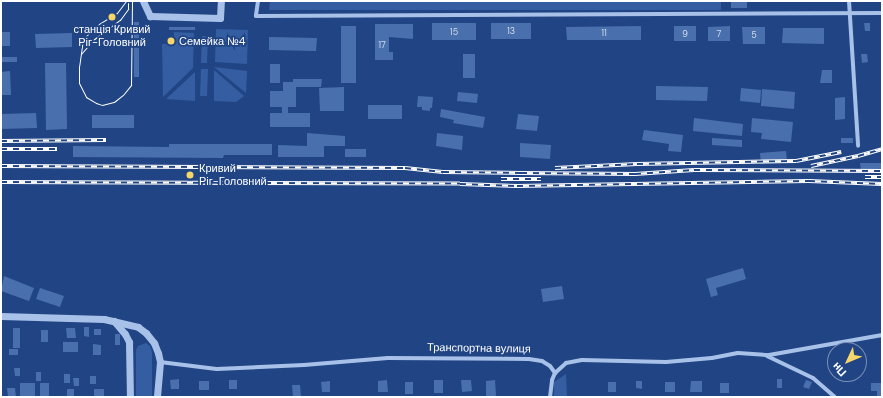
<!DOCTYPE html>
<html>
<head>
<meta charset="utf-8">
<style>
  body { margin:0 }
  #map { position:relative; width:883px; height:398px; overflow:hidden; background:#214584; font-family:"DM Sans",sans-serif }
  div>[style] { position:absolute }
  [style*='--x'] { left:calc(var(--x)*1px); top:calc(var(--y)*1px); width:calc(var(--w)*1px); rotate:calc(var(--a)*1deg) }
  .green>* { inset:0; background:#345ea1 }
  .building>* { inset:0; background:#496fac }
  .minor>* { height:4px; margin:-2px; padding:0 2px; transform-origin:2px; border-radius:2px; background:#a8c1e9 }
  .tertiary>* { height:7px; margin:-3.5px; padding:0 3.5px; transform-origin:3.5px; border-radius:3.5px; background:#a8c1e9 }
  .tram>* { height:1px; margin:-0.5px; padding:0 0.5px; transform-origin:0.5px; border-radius:0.5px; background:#fff }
  .rail>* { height:3.5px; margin-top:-1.75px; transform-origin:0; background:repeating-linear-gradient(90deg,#214584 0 6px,#fff 0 12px); box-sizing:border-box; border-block:1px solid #fff }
  .dots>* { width:11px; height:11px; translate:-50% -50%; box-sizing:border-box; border:2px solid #214584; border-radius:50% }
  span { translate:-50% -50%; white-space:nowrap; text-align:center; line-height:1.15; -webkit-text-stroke:3.5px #214584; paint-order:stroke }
  .number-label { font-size:9px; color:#d2dbea }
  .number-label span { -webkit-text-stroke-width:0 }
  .poi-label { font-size:11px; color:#fff }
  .left { translate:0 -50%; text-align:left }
  .street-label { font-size:11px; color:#fff }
  .frame { position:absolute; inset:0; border:2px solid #fff; pointer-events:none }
  .north { position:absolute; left:827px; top:342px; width:40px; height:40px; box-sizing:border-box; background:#214584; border:1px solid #7a8fb5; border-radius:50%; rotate:226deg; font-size:11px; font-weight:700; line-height:16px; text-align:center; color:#fff }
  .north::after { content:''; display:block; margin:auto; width:14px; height:18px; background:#f6d669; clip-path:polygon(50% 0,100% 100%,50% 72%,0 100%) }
</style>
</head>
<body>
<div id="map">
  <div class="green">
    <div style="clip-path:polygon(270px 1px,721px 1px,721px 10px,269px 10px)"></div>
    <div style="clip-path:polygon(216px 29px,248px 30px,247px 64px,215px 62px)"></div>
    <div style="clip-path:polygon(174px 32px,194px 33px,193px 68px,163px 97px,162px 44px,174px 44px)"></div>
    <div style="clip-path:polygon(202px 36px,208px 36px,207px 63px,201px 63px)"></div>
    <div style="clip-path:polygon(214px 67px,247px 71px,246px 93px)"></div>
    <div style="clip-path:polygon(201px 69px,208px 69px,207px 96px,200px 96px)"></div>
    <div style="clip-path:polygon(214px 70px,244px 96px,236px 102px,214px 101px)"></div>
    <div style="clip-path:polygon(195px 72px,195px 101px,166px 99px)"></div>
    <div style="clip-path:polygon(146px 343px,150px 346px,152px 352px,152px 397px,136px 397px,136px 350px,138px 346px)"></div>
    <div style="clip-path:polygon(566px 374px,567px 397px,554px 397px,554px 382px)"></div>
  </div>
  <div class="building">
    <div style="clip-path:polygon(731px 1px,747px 1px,747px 8px,731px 8px)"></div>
    <div style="clip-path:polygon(134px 22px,139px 22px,139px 77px,134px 77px)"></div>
    <div style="clip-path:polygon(432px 23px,476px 23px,476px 40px,432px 40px)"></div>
    <div style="clip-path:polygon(491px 23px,531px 23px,531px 39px,491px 39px)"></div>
    <div style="clip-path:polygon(864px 23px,870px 23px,870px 31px,865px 31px)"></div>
    <div style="clip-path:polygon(375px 24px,413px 24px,413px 39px,389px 37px,389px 52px,393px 52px,393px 60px,375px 60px)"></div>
    <div style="clip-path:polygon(341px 26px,356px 26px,356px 83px,341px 83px)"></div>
    <div style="clip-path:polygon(641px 26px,641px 40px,567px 40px,566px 27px)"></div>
    <div style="clip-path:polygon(674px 26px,696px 26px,696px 41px,674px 41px)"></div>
    <div style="clip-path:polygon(730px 26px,730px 41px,708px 41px,708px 27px)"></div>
    <div style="clip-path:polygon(169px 27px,195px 27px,195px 30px,169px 30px)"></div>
    <div style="clip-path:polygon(742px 27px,765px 27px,765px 44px,743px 44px)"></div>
    <div style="clip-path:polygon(783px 28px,824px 28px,824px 44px,782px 43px)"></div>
    <div style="clip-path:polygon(1px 32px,10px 32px,10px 46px,1px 46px)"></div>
    <div style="clip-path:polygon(72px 33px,72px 47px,36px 48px,35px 34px)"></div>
    <div style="clip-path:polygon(169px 37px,174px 37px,174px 44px,169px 44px)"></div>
    <div style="clip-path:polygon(269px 37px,317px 38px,316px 51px,269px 50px)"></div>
    <div style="clip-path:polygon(463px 54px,475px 54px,475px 78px,463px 78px)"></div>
    <div style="clip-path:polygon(861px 54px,867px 54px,868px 62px,862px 63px)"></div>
    <div style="clip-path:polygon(1px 57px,17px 57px,17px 62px,1px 62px)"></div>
    <div style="clip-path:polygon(45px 63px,66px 63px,67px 129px,46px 130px)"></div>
    <div style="clip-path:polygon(270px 64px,280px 64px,280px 83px,270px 83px)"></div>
    <div style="clip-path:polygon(822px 70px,832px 70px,832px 83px,820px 83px)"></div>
    <div style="clip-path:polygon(10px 71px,11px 95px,1px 95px,1px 72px)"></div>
    <div style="clip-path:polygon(293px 79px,322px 79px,321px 87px,296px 87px,296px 107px,288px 107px,288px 113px,310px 113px,310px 127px,270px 127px,270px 113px,282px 113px,282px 107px,270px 107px,270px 91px,283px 91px,283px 82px,293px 82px)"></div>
    <div style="clip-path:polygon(656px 86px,708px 87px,707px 101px,656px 100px)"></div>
    <div style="clip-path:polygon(344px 87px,344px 111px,320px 111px,319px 88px)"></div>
    <div style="clip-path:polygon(741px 88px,761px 90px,760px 103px,740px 101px)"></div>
    <div style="clip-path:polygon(762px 89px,795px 92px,794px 109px,761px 106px)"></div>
    <div style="clip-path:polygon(458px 92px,478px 94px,477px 103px,457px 101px)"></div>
    <div style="clip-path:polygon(418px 96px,433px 97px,432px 108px,430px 108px,430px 111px,422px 110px,422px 107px,417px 107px)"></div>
    <div style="clip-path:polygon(845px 97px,845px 119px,835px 120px,835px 98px)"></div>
    <div style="clip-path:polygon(368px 105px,402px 105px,402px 119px,368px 119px)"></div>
    <div style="clip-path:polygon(441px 109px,485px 117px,483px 128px,453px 123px,454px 120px,440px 117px)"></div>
    <div style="clip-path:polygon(36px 113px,37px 128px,1px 129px,1px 114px)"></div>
    <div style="clip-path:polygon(518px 114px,539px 116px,537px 131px,516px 129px)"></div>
    <div style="clip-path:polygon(92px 115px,134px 115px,134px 128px,92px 128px)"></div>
    <div style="clip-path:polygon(694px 118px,743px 124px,742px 136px,693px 131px)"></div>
    <div style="clip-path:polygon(752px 118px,793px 122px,791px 142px,761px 139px,762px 133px,751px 132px)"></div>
    <div style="clip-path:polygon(644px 130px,683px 135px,681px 152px,668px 151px,669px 144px,642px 140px)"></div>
    <div style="clip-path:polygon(307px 133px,345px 136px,345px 146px,324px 146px,324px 157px,278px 157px,278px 145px,307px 146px)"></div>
    <div style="clip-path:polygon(437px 133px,463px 136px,462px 150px,436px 146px)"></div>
    <div style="clip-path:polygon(712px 138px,742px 140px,742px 147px,712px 145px)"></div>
    <div style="clip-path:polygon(841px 138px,853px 138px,853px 143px,841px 143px)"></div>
    <div style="clip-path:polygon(520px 143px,551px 145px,550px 159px,520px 157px)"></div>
    <div style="clip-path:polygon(169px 144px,272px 144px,272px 155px,224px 155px,223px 158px,73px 157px,73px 146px,169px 147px)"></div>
    <div style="clip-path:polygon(345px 149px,366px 149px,366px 157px,345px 157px)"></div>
    <div style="clip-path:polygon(786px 151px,787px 162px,761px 164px,760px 153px)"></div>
    <div style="clip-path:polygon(860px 163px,882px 163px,882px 170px,861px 170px)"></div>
    <div style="clip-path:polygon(743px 268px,746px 279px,716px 288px,718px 295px,711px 297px,706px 279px)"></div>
    <div style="clip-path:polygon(4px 276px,34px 288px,29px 301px,1px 291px)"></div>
    <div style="clip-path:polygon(562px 286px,564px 299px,543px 302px,541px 289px)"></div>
    <div style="clip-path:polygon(40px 288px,64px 296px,60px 307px,36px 299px)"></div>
    <div style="clip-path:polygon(84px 327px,89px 327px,89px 337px,84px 336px)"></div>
    <div style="clip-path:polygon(13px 328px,20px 328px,20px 348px,13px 348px)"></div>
    <div style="clip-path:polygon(66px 328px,75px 328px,76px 338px,67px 338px)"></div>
    <div style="clip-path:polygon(94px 329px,101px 329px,101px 335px,94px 335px)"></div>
    <div style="clip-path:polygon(41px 330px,48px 330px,48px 342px,41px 342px)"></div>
    <div style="clip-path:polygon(115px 334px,120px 334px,120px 345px,115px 345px)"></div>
    <div style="clip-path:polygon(63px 342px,78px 342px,78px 352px,63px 352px)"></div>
    <div style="clip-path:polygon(93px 344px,101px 345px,101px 355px,93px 355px)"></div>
    <div style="clip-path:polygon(9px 349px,18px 349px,18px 355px,9px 355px)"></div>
    <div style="clip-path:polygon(14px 368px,20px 368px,20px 376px,15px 376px)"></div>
    <div style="clip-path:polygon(36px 372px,41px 372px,41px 381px,36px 381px)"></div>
    <div style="clip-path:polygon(64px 374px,70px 374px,70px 383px,64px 383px)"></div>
    <div style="clip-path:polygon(90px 376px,96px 376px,96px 384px,90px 384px)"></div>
    <div style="clip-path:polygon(73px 378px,79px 378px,79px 386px,74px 386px)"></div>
    <div style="clip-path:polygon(179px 379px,179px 389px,171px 389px,170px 380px)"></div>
    <div style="clip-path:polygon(777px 379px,782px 379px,782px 388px,777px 388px)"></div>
    <div style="clip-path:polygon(229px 380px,237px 380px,237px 389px,229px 389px)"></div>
    <div style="clip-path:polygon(387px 380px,388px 392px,378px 392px,378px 381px)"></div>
    <div style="clip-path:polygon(434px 380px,443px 380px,443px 393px,434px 393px)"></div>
    <div style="clip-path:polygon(461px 380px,471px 380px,472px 391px,462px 392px)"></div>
    <div style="clip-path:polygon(495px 380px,496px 396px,486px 396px,486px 381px)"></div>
    <div style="clip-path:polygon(806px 380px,812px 382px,809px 389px,803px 387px)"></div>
    <div style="clip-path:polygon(199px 381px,209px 381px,209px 390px,199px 390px)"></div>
    <div style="clip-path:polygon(330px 381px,330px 392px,322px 392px,321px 382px)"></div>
    <div style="clip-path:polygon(636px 381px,642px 381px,642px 389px,636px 388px)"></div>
    <div style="clip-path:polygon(691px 381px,702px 381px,702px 392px,690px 392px)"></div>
    <div style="clip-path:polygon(405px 382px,413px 382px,413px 394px,405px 394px)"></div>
    <div style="clip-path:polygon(608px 382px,616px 382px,616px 392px,608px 392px)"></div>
    <div style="clip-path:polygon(665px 382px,675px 382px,675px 392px,665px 392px)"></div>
    <div style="clip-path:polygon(20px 383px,35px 383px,35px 397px,20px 397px)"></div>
    <div style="clip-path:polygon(40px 383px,49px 383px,49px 397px,40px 397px)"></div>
    <div style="clip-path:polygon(720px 383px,729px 383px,729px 393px,720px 393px)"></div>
    <div style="clip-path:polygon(871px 383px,882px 383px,882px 397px,877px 397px,877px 391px,871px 391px)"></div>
    <div style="clip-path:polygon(292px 385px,300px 385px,301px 397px,293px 397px)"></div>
    <div style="clip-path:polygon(7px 388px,15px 388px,16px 397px,8px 397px)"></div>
    <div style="clip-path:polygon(67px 389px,74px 389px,74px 397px,67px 397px)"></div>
    <div style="clip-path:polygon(94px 389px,104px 389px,104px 397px,94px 397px)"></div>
  </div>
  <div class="minor">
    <div style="--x:258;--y:1;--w:15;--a:98"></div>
    <div style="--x:256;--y:16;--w:626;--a:-0.27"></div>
    <div style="--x:849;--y:1;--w:145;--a:86.4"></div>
    <div style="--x:767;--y:356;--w:51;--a:25.6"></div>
    <div style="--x:813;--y:378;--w:29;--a:41"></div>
    <div style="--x:160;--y:362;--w:57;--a:7"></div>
    <div style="--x:217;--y:369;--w:87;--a:-2.6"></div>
    <div style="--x:304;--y:365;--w:84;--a:-4.8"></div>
    <div style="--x:388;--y:358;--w:141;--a:0.4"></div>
    <div style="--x:529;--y:359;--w:13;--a:9"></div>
    <div style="--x:542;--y:361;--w:9;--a:32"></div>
    <div style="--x:550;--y:366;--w:9;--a:54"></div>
    <div style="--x:555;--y:373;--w:15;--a:-42"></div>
    <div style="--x:566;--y:363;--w:16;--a:-11"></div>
    <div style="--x:582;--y:360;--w:84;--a:1.4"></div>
    <div style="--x:666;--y:362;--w:46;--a:-5"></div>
    <div style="--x:712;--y:358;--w:26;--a:-11"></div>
    <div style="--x:738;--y:353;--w:31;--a:4"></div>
    <div style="--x:769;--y:355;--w:115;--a:-10"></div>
    <div style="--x:550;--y:397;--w:17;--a:-83"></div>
    <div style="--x:552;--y:380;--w:8;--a:-67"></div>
  </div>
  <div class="tertiary">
    <div style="--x:143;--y:1;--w:17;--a:65"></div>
    <div style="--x:150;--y:16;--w:70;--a:1.6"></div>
    <div style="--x:220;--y:18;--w:17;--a:-87"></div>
    <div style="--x:1;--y:316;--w:103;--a:1.7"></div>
    <div style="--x:104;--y:319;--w:35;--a:13"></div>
    <div style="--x:138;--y:327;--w:10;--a:37"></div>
    <div style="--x:146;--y:333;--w:13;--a:51"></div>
    <div style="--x:154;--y:343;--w:11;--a:68"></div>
    <div style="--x:158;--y:353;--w:9;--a:77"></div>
    <div style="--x:160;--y:362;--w:35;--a:95"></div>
    <div style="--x:114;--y:321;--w:17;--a:50"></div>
    <div style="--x:125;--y:334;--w:9;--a:63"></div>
    <div style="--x:129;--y:342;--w:55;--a:89"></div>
  </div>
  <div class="tram">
    <div style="--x:126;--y:1;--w:15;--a:127"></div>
    <div style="--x:117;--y:13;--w:21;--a:149"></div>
    <div style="--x:99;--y:24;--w:22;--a:137"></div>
    <div style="--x:83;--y:39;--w:27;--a:98"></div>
    <div style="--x:79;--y:66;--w:17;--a:90"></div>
    <div style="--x:79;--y:83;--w:16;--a:63"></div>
    <div style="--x:86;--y:97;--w:12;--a:31"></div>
    <div style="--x:96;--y:103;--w:6;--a:18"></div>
    <div style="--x:102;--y:105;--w:12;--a:-14"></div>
    <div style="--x:114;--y:102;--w:11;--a:-38"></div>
    <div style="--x:123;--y:95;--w:13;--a:-51"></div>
    <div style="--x:131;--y:85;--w:84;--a:-89.3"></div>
    <div style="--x:81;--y:54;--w:18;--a:-49"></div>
    <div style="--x:93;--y:40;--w:34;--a:-37"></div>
    <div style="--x:120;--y:20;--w:14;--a:-54"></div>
    <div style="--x:128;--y:9;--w:6;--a:-90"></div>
  </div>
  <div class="rail">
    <div style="--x:1;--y:141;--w:105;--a:-0.5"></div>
    <div style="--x:1;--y:149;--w:56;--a:0"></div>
    <div style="--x:1;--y:166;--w:404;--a:0.3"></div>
    <div style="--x:405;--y:168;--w:38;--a:6"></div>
    <div style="--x:443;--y:172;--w:78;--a:0.7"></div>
    <div style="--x:521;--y:173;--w:114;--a:0.5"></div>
    <div style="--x:635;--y:174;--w:59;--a:-3.9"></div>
    <div style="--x:694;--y:170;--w:188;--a:0.3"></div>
    <div style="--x:811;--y:166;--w:48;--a:-12"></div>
    <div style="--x:858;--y:156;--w:25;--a:-16"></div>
    <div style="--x:555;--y:168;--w:82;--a:-2.8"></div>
    <div style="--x:637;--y:164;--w:159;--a:-1.1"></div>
    <div style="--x:796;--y:161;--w:46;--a:-11.3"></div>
    <div style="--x:865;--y:177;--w:17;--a:0"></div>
    <div style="--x:501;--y:179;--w:40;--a:0"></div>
    <div style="--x:1;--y:182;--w:459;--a:0.2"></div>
    <div style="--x:460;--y:184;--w:57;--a:2"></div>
    <div style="--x:517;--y:186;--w:292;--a:-1"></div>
    <div style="--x:809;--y:181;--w:73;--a:2.4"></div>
  </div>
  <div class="dots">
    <div style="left:112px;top:17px;background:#f6d669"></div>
    <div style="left:171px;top:41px;background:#f6d669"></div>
    <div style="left:190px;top:175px;background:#f6d669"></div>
  </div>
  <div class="number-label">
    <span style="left:511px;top:31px">13</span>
    <span style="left:454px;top:32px">15</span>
    <span style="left:604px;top:33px">11</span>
    <span style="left:685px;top:34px">9</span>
    <span style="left:719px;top:34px">7</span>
    <span style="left:754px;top:35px">5</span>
    <span style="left:382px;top:45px">17</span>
  </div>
  <div class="poi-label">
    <span style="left:112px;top:36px">станція Кривий<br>Ріг-Головний</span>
    <span class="left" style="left:179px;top:41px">Семейка №4</span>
    <span class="left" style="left:199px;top:175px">Кривий<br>Ріг-Головний</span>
  </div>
  <div class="street-label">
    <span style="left:479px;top:348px;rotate:1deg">Транспортна вулиця</span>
  </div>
  <div class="frame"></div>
  <div class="north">Пн</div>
</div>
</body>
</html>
